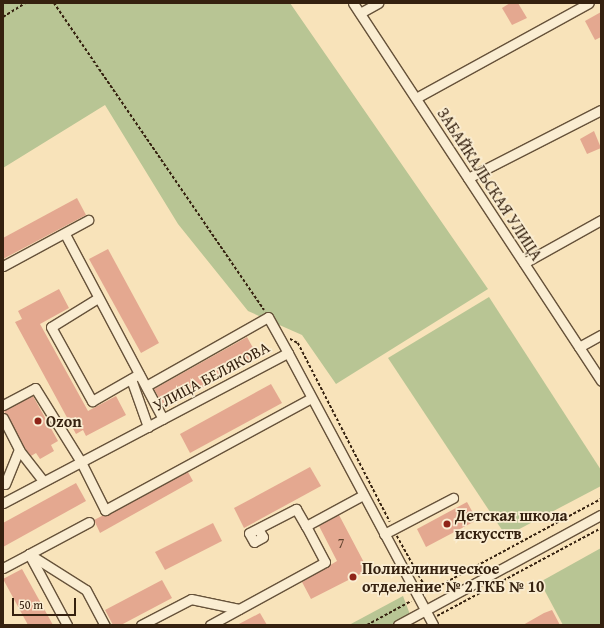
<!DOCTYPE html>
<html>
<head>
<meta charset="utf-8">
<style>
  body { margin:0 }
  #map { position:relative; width:604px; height:628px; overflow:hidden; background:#f8e3ba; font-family:"Gentium Book Plus",serif }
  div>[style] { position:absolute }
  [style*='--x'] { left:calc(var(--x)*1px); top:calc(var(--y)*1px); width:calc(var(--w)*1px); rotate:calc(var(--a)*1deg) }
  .green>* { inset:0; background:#b8c594 }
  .building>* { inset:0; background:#e4a890 }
  .path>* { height:1.5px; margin-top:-0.75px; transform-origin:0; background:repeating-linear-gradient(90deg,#35210f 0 3px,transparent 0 5px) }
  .roads { filter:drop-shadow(1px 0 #66523a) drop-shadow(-1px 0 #66523a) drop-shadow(0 1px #66523a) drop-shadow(0 -1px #66523a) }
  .minor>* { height:9px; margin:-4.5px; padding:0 4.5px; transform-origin:4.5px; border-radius:4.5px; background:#faedd2 }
  .dots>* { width:11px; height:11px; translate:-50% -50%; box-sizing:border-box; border:2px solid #faedd2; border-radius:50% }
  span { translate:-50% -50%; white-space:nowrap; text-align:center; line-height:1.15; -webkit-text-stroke:3.5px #faedd2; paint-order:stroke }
  .number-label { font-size:14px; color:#61432f }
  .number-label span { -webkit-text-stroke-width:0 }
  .street-label { font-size:16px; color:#35210f }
  .poi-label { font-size:16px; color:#35210f; font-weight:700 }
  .left { translate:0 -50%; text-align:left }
  .frame { position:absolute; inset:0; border:4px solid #35210f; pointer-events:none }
  .scale { position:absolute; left:12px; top:598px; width:64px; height:18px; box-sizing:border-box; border:2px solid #35210f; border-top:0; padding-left:5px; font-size:12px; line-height:14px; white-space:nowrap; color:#35210f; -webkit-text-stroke:3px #faedd2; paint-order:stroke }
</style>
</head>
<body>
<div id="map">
  <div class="green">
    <div style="clip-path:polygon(3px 3px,290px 3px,488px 289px,336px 384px,302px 335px,248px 311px,178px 224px,105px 105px,3px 168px)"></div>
    <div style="clip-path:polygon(489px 297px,601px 470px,601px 486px,506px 536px,388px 358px)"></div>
    <div style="clip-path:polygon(601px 548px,601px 625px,563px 625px,540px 582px)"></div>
    <div style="clip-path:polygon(403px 596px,414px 625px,349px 625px)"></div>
  </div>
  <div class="building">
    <div style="clip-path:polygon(510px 3px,518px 3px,527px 18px,512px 25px,502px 8px)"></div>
    <div style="clip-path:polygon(601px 12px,601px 37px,595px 40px,585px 21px)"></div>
    <div style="clip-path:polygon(594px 131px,601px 148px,587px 154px,580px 139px)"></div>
    <div style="clip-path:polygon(77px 198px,86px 215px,3px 259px,3px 238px)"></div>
    <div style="clip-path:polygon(108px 249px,159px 343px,141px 353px,89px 259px)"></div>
    <div style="clip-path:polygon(59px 289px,69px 308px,40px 324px,88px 411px,116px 396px,126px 415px,86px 436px,83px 430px,76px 434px,15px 322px,22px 319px,18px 311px)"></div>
    <div style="clip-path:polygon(247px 337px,258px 357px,165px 409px,154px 389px)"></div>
    <div style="clip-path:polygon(271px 384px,282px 403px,190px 453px,180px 434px)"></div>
    <div style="clip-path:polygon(33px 396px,58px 441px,51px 445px,54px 451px,40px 459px,36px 453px,31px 456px,24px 447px,4px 411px)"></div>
    <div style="clip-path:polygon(310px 467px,321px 486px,244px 528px,234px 508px)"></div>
    <div style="clip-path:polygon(188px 472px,193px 481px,100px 533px,94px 520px)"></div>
    <div style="clip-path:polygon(76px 483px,86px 501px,3px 547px,3px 523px)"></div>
    <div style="clip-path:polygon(467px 502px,477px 520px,426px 547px,417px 529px)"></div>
    <div style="clip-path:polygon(339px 515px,368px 570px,311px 599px,302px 582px,337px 561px,319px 526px)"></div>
    <div style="clip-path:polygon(213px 523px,222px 541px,165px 570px,155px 552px)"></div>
    <div style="clip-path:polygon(22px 569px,53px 625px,28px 625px,3px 579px)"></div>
    <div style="clip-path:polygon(162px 580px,172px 598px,121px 625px,113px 625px,105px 610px)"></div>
    <div style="clip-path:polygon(552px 610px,560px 625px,523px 625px,544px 613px)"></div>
    <div style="clip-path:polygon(260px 613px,267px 625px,237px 625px)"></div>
  </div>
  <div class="path">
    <div style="--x:54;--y:3;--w:372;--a:55.6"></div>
    <div style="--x:3;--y:17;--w:26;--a:-32"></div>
    <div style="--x:290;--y:339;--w:9;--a:27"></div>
    <div style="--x:298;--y:343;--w:201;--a:62.8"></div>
    <div style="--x:397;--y:536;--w:64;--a:61"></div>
    <div style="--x:428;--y:592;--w:196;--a:-28.3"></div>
    <div style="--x:437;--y:616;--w:186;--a:-28.2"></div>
    <div style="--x:367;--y:625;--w:50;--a:-28.6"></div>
  </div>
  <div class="roads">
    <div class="minor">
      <div style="--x:353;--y:3;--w:452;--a:56.7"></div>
      <div style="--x:360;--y:13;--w:21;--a:-29"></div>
      <div style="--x:416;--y:98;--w:197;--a:-28.8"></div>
      <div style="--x:468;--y:178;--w:149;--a:-27.1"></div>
      <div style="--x:65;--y:234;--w:209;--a:62.1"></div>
      <div style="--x:524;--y:263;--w:88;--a:-29.2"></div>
      <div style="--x:3;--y:266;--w:97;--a:-28.4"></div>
      <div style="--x:98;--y:298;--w:55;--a:148.3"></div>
      <div style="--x:51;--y:327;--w:85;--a:61"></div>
      <div style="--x:92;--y:401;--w:54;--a:-29.9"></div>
      <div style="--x:579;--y:347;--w:25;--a:-29"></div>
      <div style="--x:131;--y:379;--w:51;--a:70.5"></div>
      <div style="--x:146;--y:386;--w:140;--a:-29.5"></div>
      <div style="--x:268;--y:317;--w:41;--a:60.9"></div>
      <div style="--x:3;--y:405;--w:36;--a:-28"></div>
      <div style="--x:35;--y:388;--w:87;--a:58.1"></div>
      <div style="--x:81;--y:462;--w:54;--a:63.4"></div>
      <div style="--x:105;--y:510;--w:234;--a:-28.5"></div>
      <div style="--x:3;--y:418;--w:36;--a:63"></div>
      <div style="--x:19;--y:450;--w:39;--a:52"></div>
      <div style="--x:5;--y:484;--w:37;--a:-68"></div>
      <div style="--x:3;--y:503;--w:322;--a:-27.8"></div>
      <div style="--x:288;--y:353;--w:308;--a:61.9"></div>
      <div style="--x:89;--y:522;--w:68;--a:151.9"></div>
      <div style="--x:29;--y:554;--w:67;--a:32.3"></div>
      <div style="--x:86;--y:590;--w:40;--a:62"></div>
      <div style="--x:258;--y:529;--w:9;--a:58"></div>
      <div style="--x:263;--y:537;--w:10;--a:151"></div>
      <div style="--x:254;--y:542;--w:10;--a:-119"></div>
      <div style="--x:249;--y:533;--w:53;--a:-27.1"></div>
      <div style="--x:296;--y:509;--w:20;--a:60"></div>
      <div style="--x:384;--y:534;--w:78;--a:-27.6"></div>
      <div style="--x:3;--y:568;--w:30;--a:-28"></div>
      <div style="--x:29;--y:554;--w:81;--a:61.8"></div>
      <div style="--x:141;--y:625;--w:56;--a:-27.5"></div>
      <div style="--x:191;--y:599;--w:49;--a:11.8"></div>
      <div style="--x:210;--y:625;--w:131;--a:-28.7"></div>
      <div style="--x:325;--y:562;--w:41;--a:-117.8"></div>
      <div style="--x:306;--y:526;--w:65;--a:-28.5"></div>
      <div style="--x:398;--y:625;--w:231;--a:-28.5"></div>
    </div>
  </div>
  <div class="dots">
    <div style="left:38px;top:421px;background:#8f2418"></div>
    <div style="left:447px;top:524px;background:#8f2418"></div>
    <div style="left:353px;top:577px;background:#8f2418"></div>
  </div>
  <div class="number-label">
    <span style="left:341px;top:543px">7</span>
  </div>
  <div class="street-label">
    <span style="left:490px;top:184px;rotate:57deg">ЗАБАЙКАЛЬСКАЯ УЛИЦА</span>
    <span style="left:211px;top:376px;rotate:-28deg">УЛИЦА БЕЛЯКОВА</span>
  </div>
  <div class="poi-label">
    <span class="left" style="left:46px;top:421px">Ozon</span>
    <span class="left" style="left:455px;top:524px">Детская школа<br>искусств</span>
    <span class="left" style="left:362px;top:577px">Поликлиническое<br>отделение № 2 ГКБ № 10</span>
  </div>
  <div class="frame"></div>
  <div class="scale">50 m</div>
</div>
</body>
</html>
